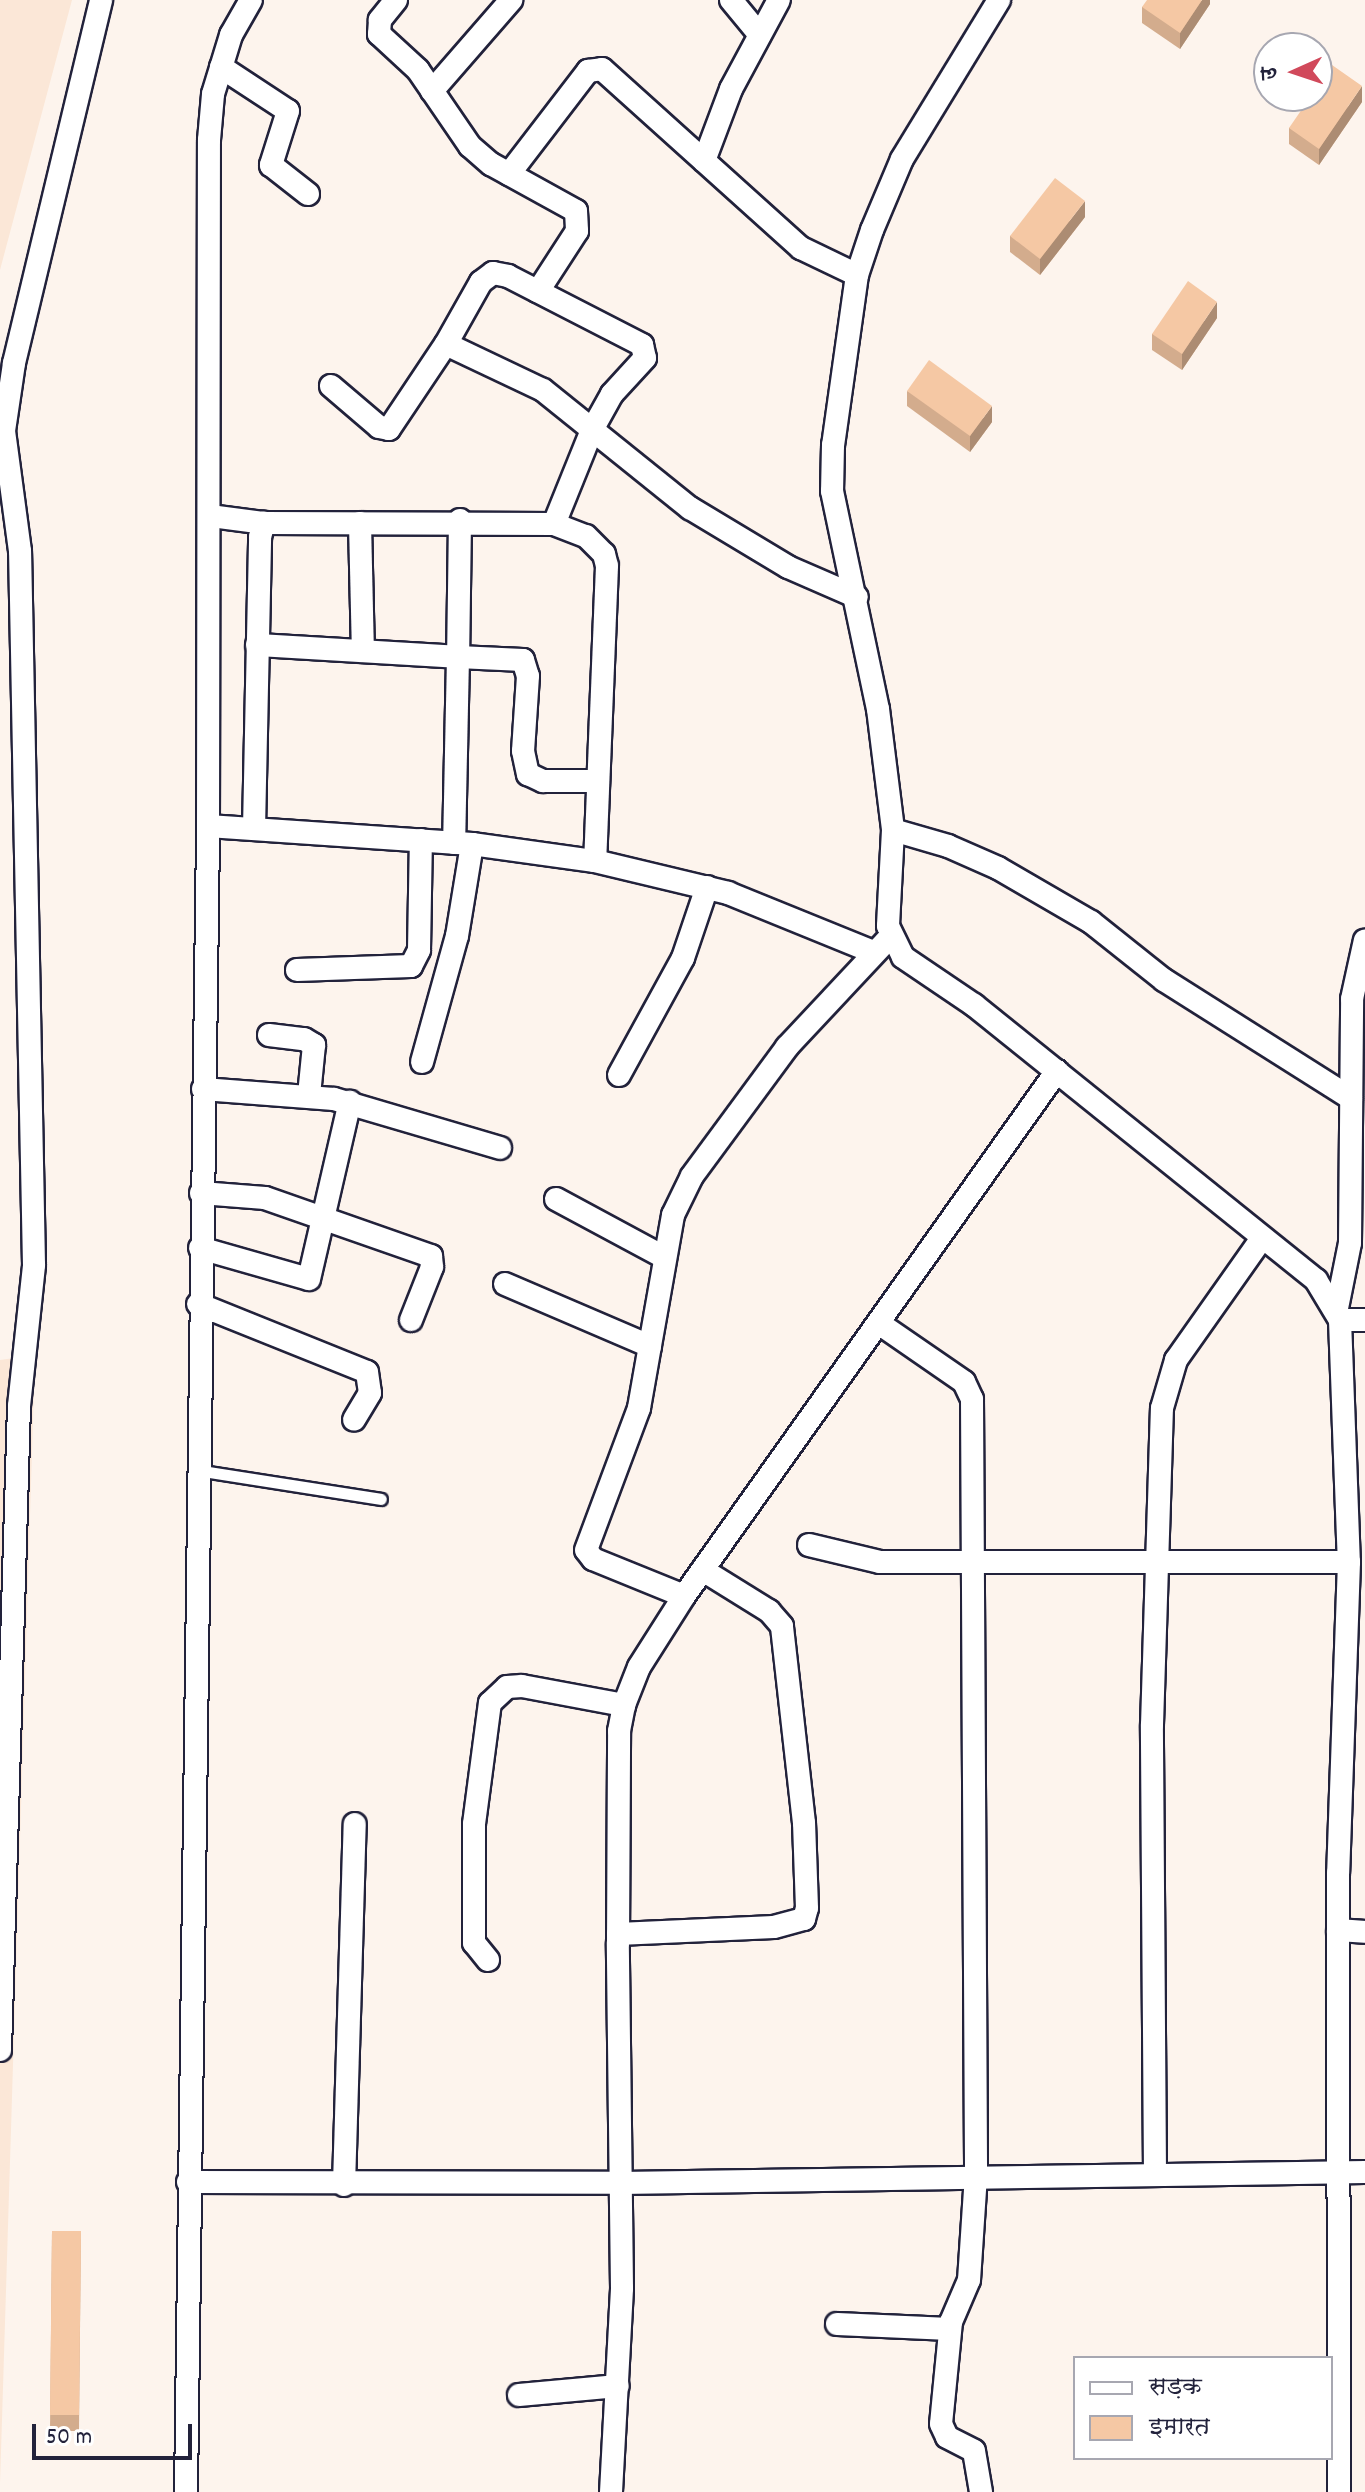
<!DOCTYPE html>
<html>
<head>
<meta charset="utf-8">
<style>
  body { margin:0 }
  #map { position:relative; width:1365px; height:2492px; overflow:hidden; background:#fdf4ed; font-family:Dekko,"Playpen Sans Deva",sans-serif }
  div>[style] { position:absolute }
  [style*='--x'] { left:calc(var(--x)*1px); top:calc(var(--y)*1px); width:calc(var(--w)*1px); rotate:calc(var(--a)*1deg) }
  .built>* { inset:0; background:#fbe7d7 }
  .roads { filter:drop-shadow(2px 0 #22223b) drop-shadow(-2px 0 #22223b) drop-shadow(0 2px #22223b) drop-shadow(0 -2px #22223b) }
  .lane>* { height:11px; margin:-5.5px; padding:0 5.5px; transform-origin:5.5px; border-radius:5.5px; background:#fff }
  .street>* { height:22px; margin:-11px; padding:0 11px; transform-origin:11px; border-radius:11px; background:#fff }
  .wall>* { inset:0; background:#d3ac8d }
  .shaded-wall>* { inset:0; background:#ac8c73 }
  .building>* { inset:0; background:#f5c8a4 }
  span { translate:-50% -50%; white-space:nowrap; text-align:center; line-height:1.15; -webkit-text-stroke:6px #fff; paint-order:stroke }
  .legend { position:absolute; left:1073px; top:2356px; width:260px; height:104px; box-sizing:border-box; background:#fff; border:2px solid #a7a7b1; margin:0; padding:10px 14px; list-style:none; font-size:24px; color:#22223b }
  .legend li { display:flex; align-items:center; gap:16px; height:40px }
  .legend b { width:40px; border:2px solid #a7a7b1 }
  .north { position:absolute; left:1253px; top:32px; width:80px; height:80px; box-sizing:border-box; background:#fff; border:2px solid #a7a7b1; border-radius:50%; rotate:267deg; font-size:22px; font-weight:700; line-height:32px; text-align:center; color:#22223b }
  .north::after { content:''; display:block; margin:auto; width:28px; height:36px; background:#d1495b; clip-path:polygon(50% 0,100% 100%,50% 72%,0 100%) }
  .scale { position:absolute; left:32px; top:2424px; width:160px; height:36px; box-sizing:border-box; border:4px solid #22223b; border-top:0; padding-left:10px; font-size:24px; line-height:28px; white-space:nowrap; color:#22223b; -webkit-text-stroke:6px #fff; paint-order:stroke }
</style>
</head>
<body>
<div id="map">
  <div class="built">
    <div style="clip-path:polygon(0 0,72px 0,0 270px)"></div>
    <div style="clip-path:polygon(35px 1355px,0 2484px,0 1360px)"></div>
  </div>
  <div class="roads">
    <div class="lane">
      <div style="--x:196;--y:1470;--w:187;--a:8.9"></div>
    </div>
    <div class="street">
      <div style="--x:396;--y:0;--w:26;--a:129"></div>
      <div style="--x:380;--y:20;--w:14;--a:94"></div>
      <div style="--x:379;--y:34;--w:53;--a:42.7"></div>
      <div style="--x:418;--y:70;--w:92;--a:55.6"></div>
      <div style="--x:470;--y:146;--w:28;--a:41"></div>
      <div style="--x:491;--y:164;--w:97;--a:28.9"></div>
      <div style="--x:576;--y:211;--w:20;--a:87"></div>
      <div style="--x:577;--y:231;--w:72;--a:123"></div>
      <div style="--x:731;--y:0;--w:45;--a:50.4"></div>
      <div style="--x:999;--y:0;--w:186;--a:121.4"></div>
      <div style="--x:902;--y:159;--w:77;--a:112.9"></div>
      <div style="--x:872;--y:230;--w:47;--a:108.4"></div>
      <div style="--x:857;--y:275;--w:172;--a:98"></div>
      <div style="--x:833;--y:445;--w:46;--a:91.2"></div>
      <div style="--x:832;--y:491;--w:223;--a:78.1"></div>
      <div style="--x:878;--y:709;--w:122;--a:82.9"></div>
      <div style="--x:893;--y:830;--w:96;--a:93"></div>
      <div style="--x:888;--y:926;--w:34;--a:64"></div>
      <div style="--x:903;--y:957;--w:86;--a:34.1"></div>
      <div style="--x:974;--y:1005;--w:439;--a:38.8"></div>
      <div style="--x:1316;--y:1280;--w:47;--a:59"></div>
      <div style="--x:1340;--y:1320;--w:242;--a:87.9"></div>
      <div style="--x:1349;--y:1562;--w:311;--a:92"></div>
      <div style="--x:1338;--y:1873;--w:619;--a:89.91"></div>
      <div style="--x:221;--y:67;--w:80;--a:33.3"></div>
      <div style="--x:288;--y:111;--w:57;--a:107.5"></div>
      <div style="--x:271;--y:165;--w:47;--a:38.1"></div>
      <div style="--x:432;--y:91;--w:121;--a:-49"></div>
      <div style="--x:704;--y:161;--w:77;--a:-69.4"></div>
      <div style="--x:731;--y:89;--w:101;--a:-61.7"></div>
      <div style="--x:509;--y:174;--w:130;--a:-52.5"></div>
      <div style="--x:588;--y:71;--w:14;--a:-8"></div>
      <div style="--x:602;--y:69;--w:268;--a:42"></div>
      <div style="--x:801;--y:248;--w:62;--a:25.7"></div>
      <div style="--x:446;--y:344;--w:71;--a:-60.6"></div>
      <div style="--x:481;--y:282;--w:15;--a:-37"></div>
      <div style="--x:493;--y:273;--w:15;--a:11"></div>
      <div style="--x:508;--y:276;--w:151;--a:27.2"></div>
      <div style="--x:642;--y:345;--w:13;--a:77"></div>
      <div style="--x:645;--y:358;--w:49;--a:132.5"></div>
      <div style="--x:612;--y:394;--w:41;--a:119.1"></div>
      <div style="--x:592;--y:430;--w:101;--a:112"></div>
      <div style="--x:331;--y:386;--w:63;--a:40.5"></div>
      <div style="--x:379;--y:427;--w:10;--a:11"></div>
      <div style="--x:389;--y:429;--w:102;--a:-56.2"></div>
      <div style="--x:446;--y:344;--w:107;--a:25.4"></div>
      <div style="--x:543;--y:390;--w:189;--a:38.8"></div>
      <div style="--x:690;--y:508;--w:114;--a:31"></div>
      <div style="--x:788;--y:567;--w:75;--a:23.5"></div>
      <div style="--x:211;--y:516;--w:53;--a:7.5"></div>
      <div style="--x:460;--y:520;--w:137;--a:90.8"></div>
      <div style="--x:458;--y:657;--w:65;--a:2.6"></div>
      <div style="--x:523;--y:660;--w:17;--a:73"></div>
      <div style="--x:528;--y:676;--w:75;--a:93.8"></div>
      <div style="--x:523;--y:751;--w:24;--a:78"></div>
      <div style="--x:528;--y:774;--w:17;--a:25"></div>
      <div style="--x:543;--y:781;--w:54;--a:0"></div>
      <div style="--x:360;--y:523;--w:128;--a:88.7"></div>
      <div style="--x:257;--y:645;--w:201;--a:3.4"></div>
      <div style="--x:458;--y:657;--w:186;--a:91.2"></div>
      <div style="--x:208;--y:826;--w:265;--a:3.9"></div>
      <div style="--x:472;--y:844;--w:124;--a:7.9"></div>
      <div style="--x:595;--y:861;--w:137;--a:13.5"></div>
      <div style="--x:728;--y:893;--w:157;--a:22.1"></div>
      <div style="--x:254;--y:829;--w:292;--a:-88.8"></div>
      <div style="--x:260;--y:537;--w:15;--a:-74"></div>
      <div style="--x:264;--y:523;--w:290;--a:0.2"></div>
      <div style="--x:554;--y:524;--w:34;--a:21"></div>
      <div style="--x:586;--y:536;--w:25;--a:45"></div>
      <div style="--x:604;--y:554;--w:12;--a:76"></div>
      <div style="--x:607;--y:566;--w:295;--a:92.3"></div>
      <div style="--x:893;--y:830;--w:57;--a:16.2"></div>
      <div style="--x:948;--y:846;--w:55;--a:23.7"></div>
      <div style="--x:998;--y:868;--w:108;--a:30.1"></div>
      <div style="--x:1091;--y:922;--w:93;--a:38.5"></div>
      <div style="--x:1164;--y:980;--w:221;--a:32.3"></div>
      <div style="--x:297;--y:970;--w:114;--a:-2"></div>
      <div style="--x:411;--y:966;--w:18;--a:-63"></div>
      <div style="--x:419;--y:950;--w:110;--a:-89"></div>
      <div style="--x:269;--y:1035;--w:35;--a:7"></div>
      <div style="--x:304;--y:1039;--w:12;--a:31"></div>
      <div style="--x:314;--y:1045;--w:50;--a:95.7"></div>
      <div style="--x:422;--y:1062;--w:131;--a:-74.5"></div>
      <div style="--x:457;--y:936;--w:93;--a:-80.7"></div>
      <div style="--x:619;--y:1075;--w:133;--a:-61.3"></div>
      <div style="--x:683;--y:958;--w:75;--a:-71.3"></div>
      <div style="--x:203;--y:1089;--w:131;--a:4.4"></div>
      <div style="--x:334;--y:1099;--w:173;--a:16.4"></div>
      <div style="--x:201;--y:1193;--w:64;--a:4.5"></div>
      <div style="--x:265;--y:1198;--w:176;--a:19.3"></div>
      <div style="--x:431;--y:1256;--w:11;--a:85"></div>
      <div style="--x:432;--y:1267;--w:57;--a:111.6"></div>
      <div style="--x:556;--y:1199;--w:120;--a:28.3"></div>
      <div style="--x:200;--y:1248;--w:113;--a:15.9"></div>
      <div style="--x:309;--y:1279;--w:182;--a:-77"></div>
      <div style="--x:505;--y:1284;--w:158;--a:23.2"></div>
      <div style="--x:198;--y:1304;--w:182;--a:21.9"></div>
      <div style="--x:367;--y:1372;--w:21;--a:82"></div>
      <div style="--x:370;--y:1393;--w:31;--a:121"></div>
      <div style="--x:1337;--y:1308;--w:66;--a:-78.7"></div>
      <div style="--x:1350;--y:1243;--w:244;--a:-89.5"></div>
      <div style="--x:1352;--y:999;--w:60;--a:-77.6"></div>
      <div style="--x:1340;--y:1320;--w:25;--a:0"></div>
      <div style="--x:880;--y:1324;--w:102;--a:34.6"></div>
      <div style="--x:964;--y:1382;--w:19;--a:65"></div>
      <div style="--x:972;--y:1399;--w:776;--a:89.7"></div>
      <div style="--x:976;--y:2175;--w:105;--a:93.8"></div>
      <div style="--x:969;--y:2280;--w:46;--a:113.2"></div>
      <div style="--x:951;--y:2322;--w:102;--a:95.6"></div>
      <div style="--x:941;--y:2424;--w:14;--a:65"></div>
      <div style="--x:947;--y:2437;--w:30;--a:27"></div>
      <div style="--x:974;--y:2451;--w:42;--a:80.3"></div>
      <div style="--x:809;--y:1545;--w:73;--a:13.5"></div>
      <div style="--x:880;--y:1562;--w:469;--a:0"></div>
      <div style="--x:684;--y:1596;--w:98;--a:-157.9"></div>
      <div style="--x:593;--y:1559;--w:11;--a:-128"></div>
      <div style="--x:586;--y:1550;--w:152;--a:-69.5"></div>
      <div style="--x:639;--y:1408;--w:196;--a:-80"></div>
      <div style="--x:673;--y:1215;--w:43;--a:-64"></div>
      <div style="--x:692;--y:1176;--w:160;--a:-53.6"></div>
      <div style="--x:787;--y:1047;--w:151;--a:-46.9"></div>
      <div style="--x:1338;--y:1930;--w:27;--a:4"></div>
      <div style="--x:618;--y:1934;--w:156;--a:-2.6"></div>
      <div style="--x:774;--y:1927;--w:31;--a:-15"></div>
      <div style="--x:804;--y:1919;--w:11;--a:-75"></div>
      <div style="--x:807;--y:1908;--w:85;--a:-92"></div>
      <div style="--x:804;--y:1823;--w:198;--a:-96.4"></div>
      <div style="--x:782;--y:1626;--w:20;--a:-131"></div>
      <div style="--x:769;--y:1611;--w:78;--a:-148.2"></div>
      <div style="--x:488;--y:1960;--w:22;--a:-129"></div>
      <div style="--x:474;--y:1943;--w:119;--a:-90"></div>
      <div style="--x:474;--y:1824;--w:122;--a:-82.5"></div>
      <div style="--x:490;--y:1703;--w:23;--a:-43"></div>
      <div style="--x:507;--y:1687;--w:15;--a:-4"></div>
      <div style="--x:522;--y:1686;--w:104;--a:10.6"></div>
      <div style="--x:0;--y:2050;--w:644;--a:-88.31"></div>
      <div style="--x:19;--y:1406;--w:142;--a:-83.9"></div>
      <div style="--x:34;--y:1265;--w:714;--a:-91.12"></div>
      <div style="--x:20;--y:551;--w:121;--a:-97.6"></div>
      <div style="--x:4;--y:431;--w:69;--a:-81.6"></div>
      <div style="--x:14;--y:363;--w:373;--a:-76.5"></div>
      <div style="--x:1155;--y:2173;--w:448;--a:-90.4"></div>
      <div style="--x:1152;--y:1725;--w:317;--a:-88.2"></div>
      <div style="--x:1162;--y:1408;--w:50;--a:-73.7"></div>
      <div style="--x:1176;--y:1360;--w:149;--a:-54.8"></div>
      <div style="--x:188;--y:2182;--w:432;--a:0.1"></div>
      <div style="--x:620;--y:2183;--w:745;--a:-0.85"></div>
      <div style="--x:344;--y:2185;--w:361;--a:-88.3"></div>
      <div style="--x:837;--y:2324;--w:113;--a:2.5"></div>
      <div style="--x:519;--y:2395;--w:99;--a:-5.2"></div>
      <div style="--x:186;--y:2492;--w:1666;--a:-89.24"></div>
      <div style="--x:208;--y:826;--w:686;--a:-89.92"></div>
      <div style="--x:209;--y:140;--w:46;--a:-85"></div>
      <div style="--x:213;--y:94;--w:62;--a:-73"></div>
      <div style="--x:231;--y:35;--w:40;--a:-60.3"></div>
      <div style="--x:611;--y:2492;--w:204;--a:-86.9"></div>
      <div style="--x:622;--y:2288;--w:345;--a:-90.7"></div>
      <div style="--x:618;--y:1943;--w:212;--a:-89.7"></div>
      <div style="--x:619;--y:1731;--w:26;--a:-79"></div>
      <div style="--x:624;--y:1705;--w:41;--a:-68.5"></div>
      <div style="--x:639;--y:1667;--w:84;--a:-57.6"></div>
      <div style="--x:684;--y:1596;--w:644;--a:-54.61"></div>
    </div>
  </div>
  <div class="wall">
    <div style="clip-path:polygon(1210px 0,1210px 4px,1180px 49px,1142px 23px,1142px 7px)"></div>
    <div style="clip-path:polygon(1362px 102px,1319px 165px,1289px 144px,1289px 128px)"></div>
    <div style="clip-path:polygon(1085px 217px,1040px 275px,1010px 252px,1010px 236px)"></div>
    <div style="clip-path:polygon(1217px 318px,1182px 370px,1152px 350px,1152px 334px)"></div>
    <div style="clip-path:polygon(907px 391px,992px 422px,970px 452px,907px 406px)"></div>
    <div style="clip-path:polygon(52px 2231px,81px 2231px,79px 2431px,50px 2431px)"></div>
  </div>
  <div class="shaded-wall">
    <div style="clip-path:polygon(1202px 0,1210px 0,1210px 4px,1180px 49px,1180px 33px)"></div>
    <div style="clip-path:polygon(1362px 86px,1362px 102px,1319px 165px,1319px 149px)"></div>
    <div style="clip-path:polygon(1085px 201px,1085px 217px,1040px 275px,1040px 259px)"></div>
    <div style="clip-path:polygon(1217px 302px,1217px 318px,1182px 370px,1182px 354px)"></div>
    <div style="clip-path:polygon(992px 406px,992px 422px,970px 452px,970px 436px)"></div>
  </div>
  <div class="building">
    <div style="clip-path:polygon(1147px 0,1202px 0,1180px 33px,1142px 7px)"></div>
    <div style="clip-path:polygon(1332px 65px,1362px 86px,1319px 149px,1289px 128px,1311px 96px,1317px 96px,1317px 87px)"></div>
    <div style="clip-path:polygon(1055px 178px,1085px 201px,1040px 259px,1010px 236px)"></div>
    <div style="clip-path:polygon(1188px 281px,1217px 302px,1182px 354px,1152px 334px)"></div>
    <div style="clip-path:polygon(929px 360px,992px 406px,970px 436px,907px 391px)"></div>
    <div style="clip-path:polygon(52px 2231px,81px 2231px,79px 2415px,50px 2415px)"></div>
  </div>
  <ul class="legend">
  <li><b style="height:10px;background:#fff"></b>सड़क</li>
  <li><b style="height:22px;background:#f5c8a4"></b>इमारत</li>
  </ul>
  <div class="north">उ</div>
  <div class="scale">50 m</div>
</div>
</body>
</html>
